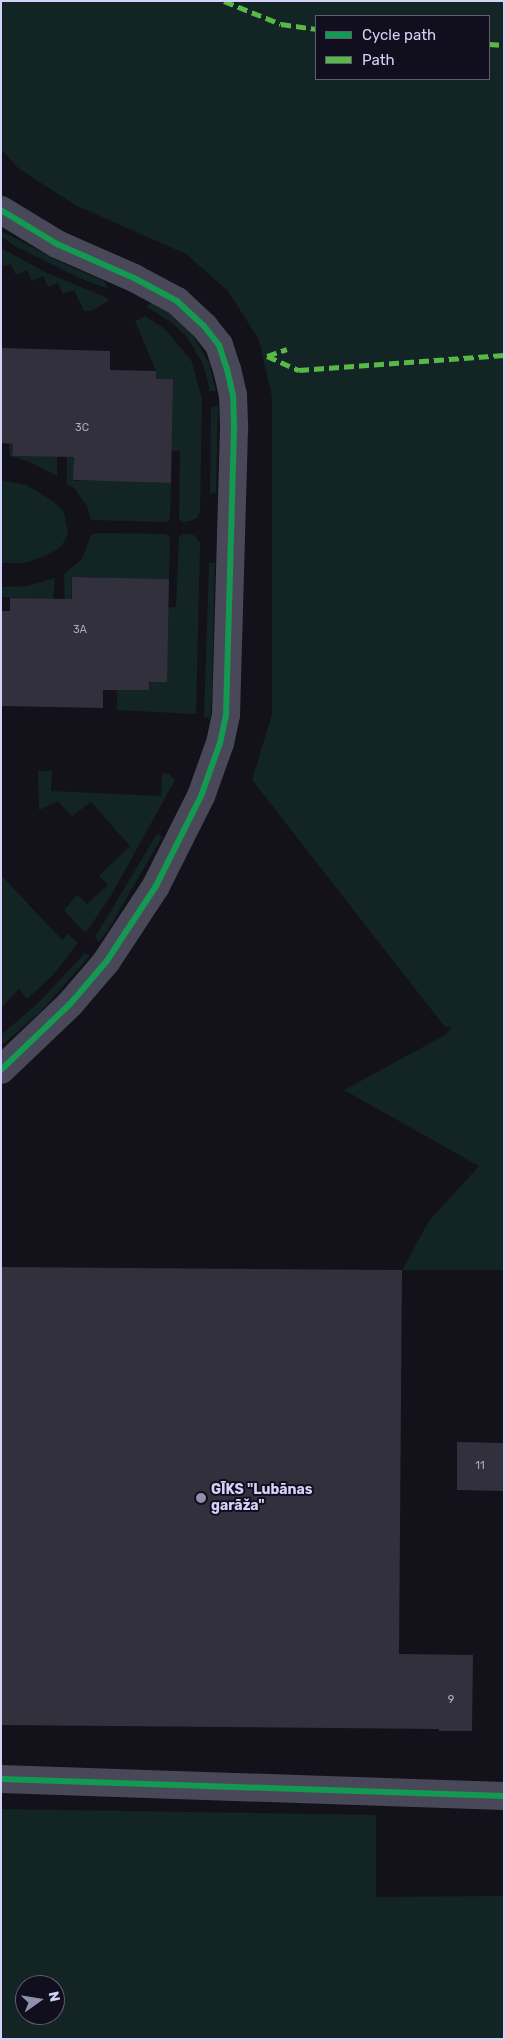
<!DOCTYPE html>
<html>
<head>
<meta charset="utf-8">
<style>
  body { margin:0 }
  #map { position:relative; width:505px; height:2040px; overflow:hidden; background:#13121a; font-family:Rubik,sans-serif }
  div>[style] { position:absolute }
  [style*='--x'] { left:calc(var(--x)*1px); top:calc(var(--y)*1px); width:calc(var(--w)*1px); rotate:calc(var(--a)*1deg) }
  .green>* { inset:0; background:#132424 }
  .building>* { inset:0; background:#31303c }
  .street>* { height:28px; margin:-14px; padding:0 14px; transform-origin:14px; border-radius:14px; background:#494859 }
  .quiet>* { height:5px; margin-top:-2.5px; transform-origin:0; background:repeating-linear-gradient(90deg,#58b947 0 10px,transparent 0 15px) }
  .cycleway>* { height:6px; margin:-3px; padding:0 3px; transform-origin:3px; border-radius:3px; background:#139951 }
  .dots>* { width:14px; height:14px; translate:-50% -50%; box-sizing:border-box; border:2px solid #110f1d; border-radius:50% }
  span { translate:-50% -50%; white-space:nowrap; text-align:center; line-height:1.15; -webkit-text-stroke:4px #110f1d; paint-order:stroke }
  .number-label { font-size:11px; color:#acaaca }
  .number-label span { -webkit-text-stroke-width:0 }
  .poi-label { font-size:14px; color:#d5d2f9; font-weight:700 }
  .left { translate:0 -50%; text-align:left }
  .frame { position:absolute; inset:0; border:2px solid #d5d2f9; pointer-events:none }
  .legend { position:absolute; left:315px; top:15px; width:175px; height:65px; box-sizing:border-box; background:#110f1d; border:1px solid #5f5d75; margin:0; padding:6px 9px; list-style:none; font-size:15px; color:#d5d2f9 }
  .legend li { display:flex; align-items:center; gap:10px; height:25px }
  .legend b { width:25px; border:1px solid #5f5d75 }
  .north { position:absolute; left:15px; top:1975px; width:50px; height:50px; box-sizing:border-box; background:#110f1d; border:1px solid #5f5d75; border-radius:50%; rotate:77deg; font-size:14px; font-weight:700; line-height:20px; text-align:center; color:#d5d2f9 }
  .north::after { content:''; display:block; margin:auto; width:18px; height:22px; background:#918fab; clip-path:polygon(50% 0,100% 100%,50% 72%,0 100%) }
</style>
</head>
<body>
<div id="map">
  <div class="green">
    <div style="clip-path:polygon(evenodd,1px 1px,504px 1px,504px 1270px,402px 1270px,429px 1221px,479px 1166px,344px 1090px,445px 1035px,452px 1027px,445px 1027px,252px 780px,272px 714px,272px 397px,259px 340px,228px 291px,186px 254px,75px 205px,18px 168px,1px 149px,1px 1px,316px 16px,489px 16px,489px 79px,316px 79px,316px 16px)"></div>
    <div style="clip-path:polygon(1px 231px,67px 265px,104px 281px,109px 289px,79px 278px,15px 246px,1px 236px)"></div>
    <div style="clip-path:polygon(1px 248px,47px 273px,108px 298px,108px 301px,91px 311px,84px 311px,74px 290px,63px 294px,58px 283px,48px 287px,43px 276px,32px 281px,27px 270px,16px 275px,11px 264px,1px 267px)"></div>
    <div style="clip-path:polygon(152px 303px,159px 305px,175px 318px,192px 334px,209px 363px,216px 391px,210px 391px,203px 364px,187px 337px,172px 323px,146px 306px)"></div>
    <div style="clip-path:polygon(145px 316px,165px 329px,191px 360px,202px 398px,200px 512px,197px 518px,190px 521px,183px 522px,179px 519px,180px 451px,162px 452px,173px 379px,156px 379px,156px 371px,135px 321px)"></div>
    <div style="clip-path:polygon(218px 405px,216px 493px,210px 494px,211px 408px)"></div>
    <div style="clip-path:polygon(13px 443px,12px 456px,57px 456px,57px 476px,27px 461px,10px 456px,9px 444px)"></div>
    <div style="clip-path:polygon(67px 456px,74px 456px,74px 481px,99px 481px,100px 473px,117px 481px,171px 483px,170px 520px,167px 522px,91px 520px,87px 506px,74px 488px,67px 484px)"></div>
    <div style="clip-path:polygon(1px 480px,26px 485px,40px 493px,54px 502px,64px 512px,68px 534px,61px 547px,43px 557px,24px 563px,1px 563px)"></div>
    <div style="clip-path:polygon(96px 533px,166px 534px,170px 538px,169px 579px,115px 578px,99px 585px,98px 577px,72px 577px,71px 612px,65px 611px,64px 574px,82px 559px,91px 535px)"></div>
    <div style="clip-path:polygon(183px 534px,194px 535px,200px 543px,196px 714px,117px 710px,117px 690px,149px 690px,159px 608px,176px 607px,179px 537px)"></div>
    <div style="clip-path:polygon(209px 563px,215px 563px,212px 695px,210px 719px,204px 717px)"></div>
    <div style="clip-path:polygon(55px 578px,53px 599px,1px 597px,1px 587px,27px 586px)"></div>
    <div style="clip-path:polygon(38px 771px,52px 771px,51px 791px,161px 796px,162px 773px,169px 774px,175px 780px,113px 892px,88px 930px,84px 932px,64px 910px,77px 895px,87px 904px,108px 885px,99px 876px,130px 846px,91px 802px,72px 816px,58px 801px,39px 810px)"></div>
    <div style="clip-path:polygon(157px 834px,162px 837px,110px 927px,99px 942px,95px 937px)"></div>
    <div style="clip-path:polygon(1px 875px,62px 940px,68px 934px,78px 943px,53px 975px,27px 999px,19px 989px,1px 1008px)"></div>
    <div style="clip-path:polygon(85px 953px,90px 956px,41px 1011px,1px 1046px,1px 1035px,38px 1003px)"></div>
    <div style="clip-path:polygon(evenodd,1px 1809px,376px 1815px,376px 1897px,504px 1896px,504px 2039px,1px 2039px,1px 1809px,25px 1985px,55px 1985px,55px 2015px,25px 2015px,25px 1985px)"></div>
  </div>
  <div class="building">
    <div style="clip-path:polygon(1px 348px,110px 351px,110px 370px,156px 371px,156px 379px,173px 379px,171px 483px,73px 480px,74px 457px,12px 456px,13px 444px,1px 443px)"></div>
    <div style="clip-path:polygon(72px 577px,169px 579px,167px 682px,149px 682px,149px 690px,103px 690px,103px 708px,1px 706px,1px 611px,10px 611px,10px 598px,72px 599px)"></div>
    <div style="clip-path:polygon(1px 1267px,402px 1270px,399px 1654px,473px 1655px,472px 1731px,439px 1731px,439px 1729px,1px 1725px)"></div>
    <div style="clip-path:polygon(457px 1442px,504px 1443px,504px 1491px,457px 1490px)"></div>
  </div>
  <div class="street">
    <div style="--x:1;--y:210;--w:66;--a:31.3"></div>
    <div style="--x:57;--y:244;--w:84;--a:23.8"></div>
    <div style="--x:134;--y:278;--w:49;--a:28.1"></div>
    <div style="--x:177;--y:301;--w:37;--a:43"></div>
    <div style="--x:204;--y:326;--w:24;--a:52"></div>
    <div style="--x:219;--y:345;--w:25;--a:72"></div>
    <div style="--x:227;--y:369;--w:27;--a:77"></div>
    <div style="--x:233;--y:395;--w:34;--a:88"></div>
    <div style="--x:234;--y:429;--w:286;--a:91.6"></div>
    <div style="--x:226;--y:715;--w:29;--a:102"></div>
    <div style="--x:220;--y:743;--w:56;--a:109.7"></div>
    <div style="--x:201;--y:796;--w:101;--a:116.6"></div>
    <div style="--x:156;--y:886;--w:91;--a:123.3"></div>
    <div style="--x:106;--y:962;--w:55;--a:130.6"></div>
    <div style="--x:70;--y:1004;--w:95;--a:136.3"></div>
    <div style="--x:1;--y:1779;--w:503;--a:1.94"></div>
  </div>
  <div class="quiet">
    <div style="--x:224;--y:1;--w:61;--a:22"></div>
    <div style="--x:281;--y:24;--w:35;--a:8"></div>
    <div style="--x:489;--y:44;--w:15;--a:4"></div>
    <div style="--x:267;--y:356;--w:35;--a:24"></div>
    <div style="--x:299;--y:370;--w:206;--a:-4.2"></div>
    <div style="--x:267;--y:356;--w:21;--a:-19"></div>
  </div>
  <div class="cycleway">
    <div style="--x:1;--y:210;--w:66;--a:31.3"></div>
    <div style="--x:57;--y:244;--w:84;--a:23.8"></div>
    <div style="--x:134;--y:278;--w:49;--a:28.1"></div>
    <div style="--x:177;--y:301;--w:37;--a:43"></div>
    <div style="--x:204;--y:326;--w:24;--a:52"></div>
    <div style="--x:219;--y:345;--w:25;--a:72"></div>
    <div style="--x:227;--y:369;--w:27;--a:77"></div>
    <div style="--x:233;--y:395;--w:34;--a:88"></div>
    <div style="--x:234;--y:429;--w:286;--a:91.6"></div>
    <div style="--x:226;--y:715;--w:29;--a:102"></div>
    <div style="--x:220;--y:743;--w:56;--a:109.7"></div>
    <div style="--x:201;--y:796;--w:101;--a:116.6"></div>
    <div style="--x:156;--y:886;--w:91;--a:123.3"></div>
    <div style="--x:106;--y:962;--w:55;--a:130.6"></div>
    <div style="--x:70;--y:1004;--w:95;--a:136.3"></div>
    <div style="--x:1;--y:1779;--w:503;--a:1.94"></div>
  </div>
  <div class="dots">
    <div style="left:201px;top:1498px;background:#918fab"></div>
  </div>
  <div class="number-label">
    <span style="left:82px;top:428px">3C</span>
    <span style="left:80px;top:630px">3A</span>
    <span style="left:480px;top:1466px">11</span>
    <span style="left:451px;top:1700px">9</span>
  </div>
  <div class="poi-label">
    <span class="left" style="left:211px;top:1498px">GĪKS "Lubānas<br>garāža"</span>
  </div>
  <div class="frame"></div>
  <ul class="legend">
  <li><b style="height:6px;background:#139951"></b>Cycle path</li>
  <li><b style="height:6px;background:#58b947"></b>Path</li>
  </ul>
  <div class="north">N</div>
</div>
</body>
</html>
